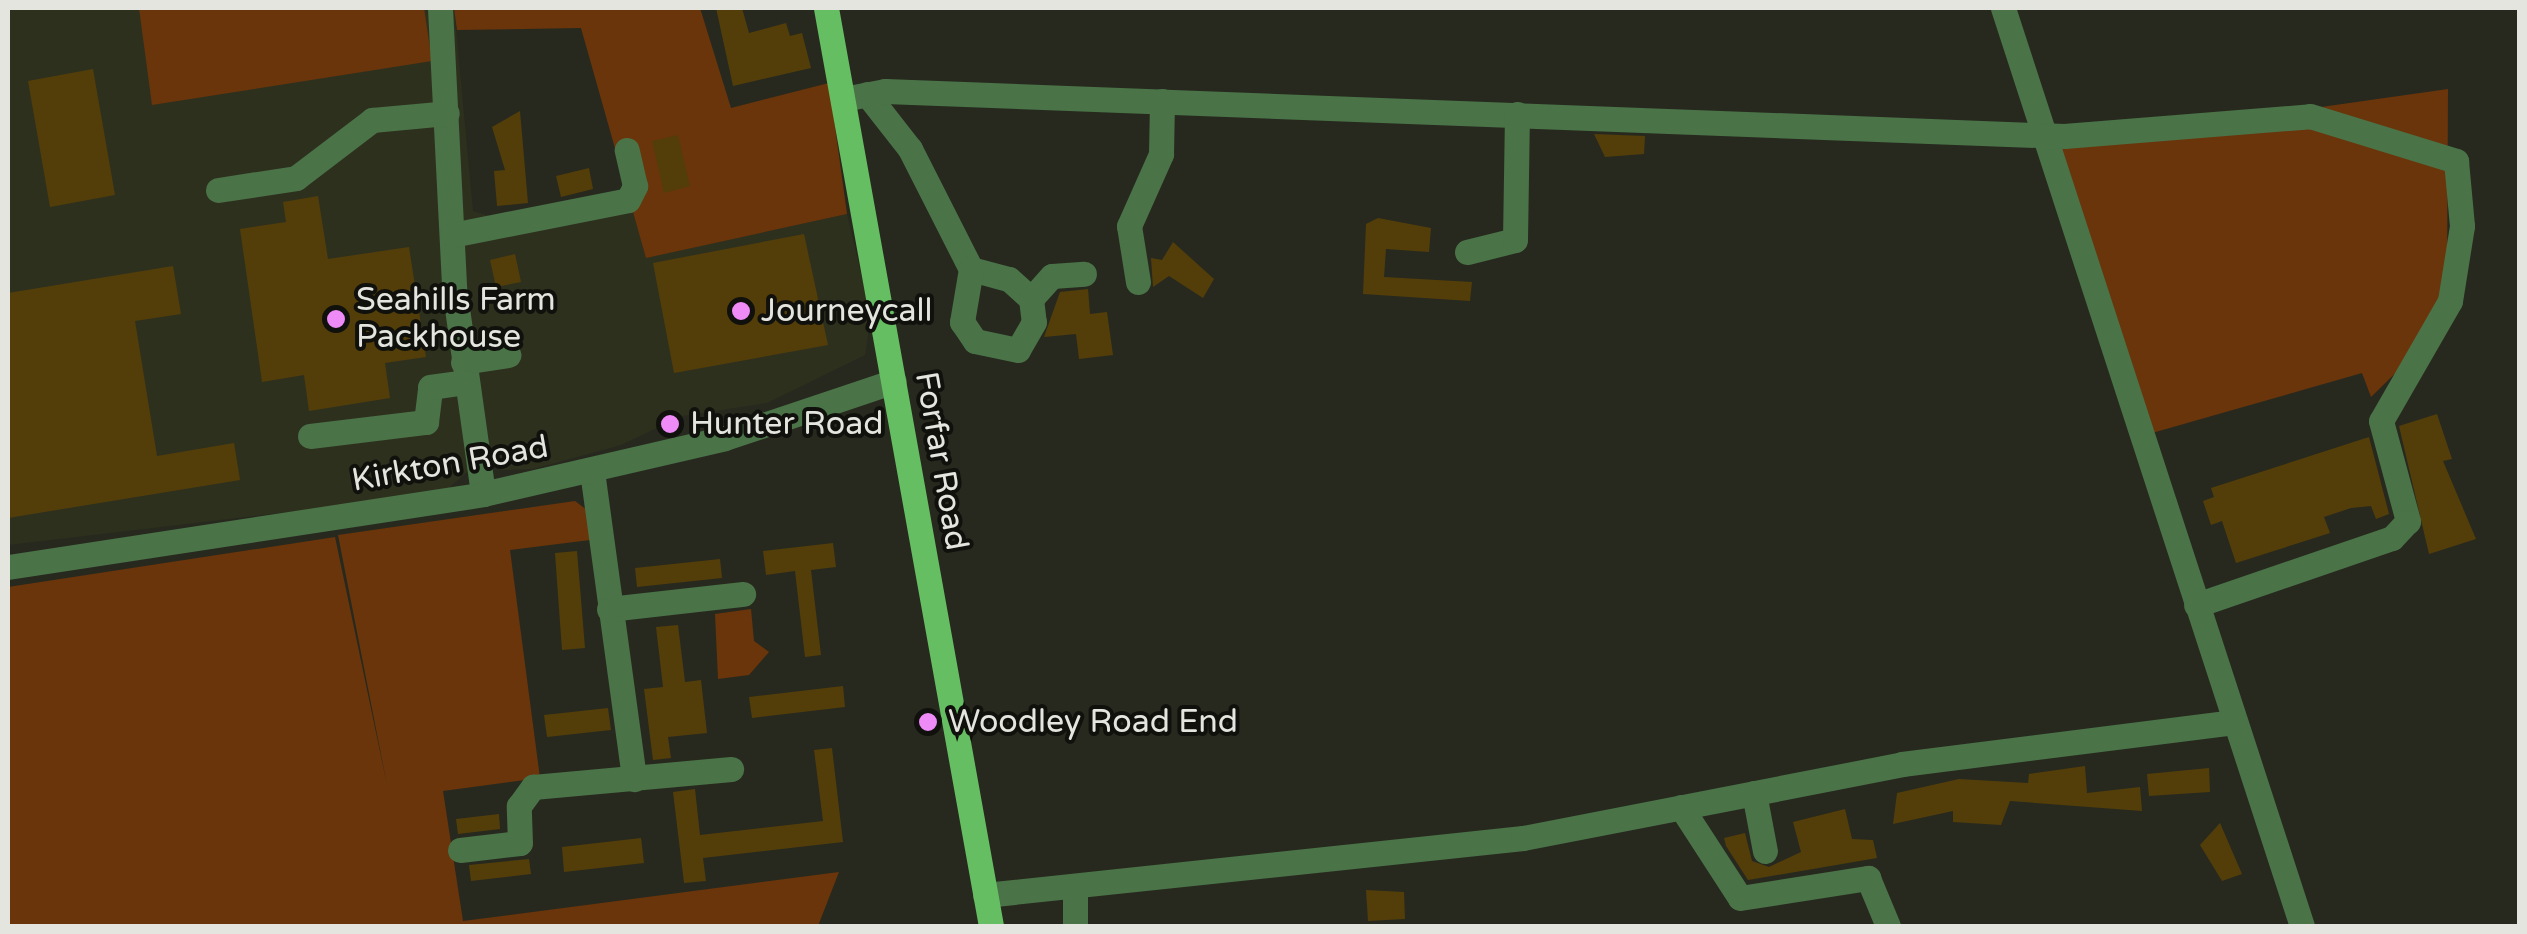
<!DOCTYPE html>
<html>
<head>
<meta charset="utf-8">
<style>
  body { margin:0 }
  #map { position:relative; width:2527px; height:934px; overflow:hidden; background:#27291e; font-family:"Varela Round",sans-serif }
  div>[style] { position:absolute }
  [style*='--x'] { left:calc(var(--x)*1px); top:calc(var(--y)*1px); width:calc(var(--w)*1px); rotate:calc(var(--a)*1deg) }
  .built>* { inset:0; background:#2e301e }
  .green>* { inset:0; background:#6a350b }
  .building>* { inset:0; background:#533e0a }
  .minor>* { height:25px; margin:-12.5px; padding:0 12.5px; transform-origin:12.5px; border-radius:12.5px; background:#4a7348 }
  .major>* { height:25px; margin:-12.5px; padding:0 12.5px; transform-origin:12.5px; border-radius:12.5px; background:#66be63 }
  .dots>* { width:28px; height:28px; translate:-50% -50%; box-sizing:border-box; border:5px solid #10110c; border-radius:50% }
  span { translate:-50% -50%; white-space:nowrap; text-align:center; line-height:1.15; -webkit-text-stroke:8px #10110c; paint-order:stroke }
  .poi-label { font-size:32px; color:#e4e5de }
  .left { translate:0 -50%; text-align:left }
  .street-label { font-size:32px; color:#e4e5de }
  .frame { position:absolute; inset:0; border:10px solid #e4e5de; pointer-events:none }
</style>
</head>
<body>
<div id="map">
  <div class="built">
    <div style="clip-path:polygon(8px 8px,454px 8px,473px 211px,492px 217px,626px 189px,646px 257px,847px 214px,871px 316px,865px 355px,767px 403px,682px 416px,621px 445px,533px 469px,501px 470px,490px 452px,442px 494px,8px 545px)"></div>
  </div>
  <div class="green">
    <div style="clip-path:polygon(139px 8px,424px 8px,432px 61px,152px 105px)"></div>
    <div style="clip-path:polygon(454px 8px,700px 8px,731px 108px,829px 83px,847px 214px,646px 258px,581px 28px,457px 30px)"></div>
    <div style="clip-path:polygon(2448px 89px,2447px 290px,2424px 345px,2371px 397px,2362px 373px,2152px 433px,2059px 144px)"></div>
    <div style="clip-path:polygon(575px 501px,587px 510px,590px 540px,510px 550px,540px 778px,443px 791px,463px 921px,839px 872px,818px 926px,8px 926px,8px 587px,335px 537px,387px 785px,338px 535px)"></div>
    <div style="clip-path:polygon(751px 609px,754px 641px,769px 652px,749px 675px,718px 679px,715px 614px)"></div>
  </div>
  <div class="building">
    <div style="clip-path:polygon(716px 8px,742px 8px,749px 33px,786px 23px,790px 36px,802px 33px,811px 68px,733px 86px)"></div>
    <div style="clip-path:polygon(93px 69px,115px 195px,50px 207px,28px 81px)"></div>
    <div style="clip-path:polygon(520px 111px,528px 203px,497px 206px,494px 171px,505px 170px,492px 127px)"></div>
    <div style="clip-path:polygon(1594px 134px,1645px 136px,1644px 154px,1605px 157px)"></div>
    <div style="clip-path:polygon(678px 135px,690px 186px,664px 193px,652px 141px)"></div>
    <div style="clip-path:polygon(589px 168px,593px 189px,561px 197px,556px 176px)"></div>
    <div style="clip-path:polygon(318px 196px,328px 259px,409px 247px,426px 357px,385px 363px,390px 398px,309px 411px,304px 375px,262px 382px,240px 229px,286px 222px,283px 202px)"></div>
    <div style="clip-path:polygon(1378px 218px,1431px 228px,1429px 252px,1386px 249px,1384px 277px,1472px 282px,1470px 301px,1363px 294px,1366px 224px)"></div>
    <div style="clip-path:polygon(804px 234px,828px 345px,674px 373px,653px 263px)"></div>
    <div style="clip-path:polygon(1173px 242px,1214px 279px,1203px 298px,1169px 276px,1153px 287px,1151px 258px,1162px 260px)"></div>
    <div style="clip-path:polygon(515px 254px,521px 282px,496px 287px,490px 260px)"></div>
    <div style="clip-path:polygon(173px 266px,181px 314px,135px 321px,157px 456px,234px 443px,240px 480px,8px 518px,8px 293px)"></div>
    <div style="clip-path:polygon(1088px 289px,1090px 314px,1107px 312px,1113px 355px,1079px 359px,1076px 334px,1044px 337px,1060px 292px)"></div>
    <div style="clip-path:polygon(2437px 414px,2452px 459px,2443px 461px,2476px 539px,2429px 554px,2399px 426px)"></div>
    <div style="clip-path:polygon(2369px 437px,2389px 514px,2376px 519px,2371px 506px,2351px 508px,2324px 517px,2330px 533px,2236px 563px,2222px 521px,2211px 525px,2203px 501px,2214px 497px,2211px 488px)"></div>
    <div style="clip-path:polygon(833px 543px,836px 567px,811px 570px,821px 655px,805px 657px,795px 571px,766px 575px,763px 551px)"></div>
    <div style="clip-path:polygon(577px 551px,585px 648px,562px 650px,555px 553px)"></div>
    <div style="clip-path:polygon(720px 559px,722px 578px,637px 587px,635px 568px)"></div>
    <div style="clip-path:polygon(678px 625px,685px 682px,701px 680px,707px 733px,668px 737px,671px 758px,653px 760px,644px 689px,663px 687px,656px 627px)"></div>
    <div style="clip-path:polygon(843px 686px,845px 707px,752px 718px,749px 697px)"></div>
    <div style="clip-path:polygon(608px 708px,611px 730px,547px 737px,544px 715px)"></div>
    <div style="clip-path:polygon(832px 748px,843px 842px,703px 858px,706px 881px,684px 883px,673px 792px,695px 789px,700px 835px,823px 821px,814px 750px)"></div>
    <div style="clip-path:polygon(2085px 766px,2087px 793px,2140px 787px,2142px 811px,2010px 801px,2001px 825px,1953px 822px,1953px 811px,1893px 824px,1897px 793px,1959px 779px,2028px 783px,2029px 774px)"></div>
    <div style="clip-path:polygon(2209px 768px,2210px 792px,2149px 796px,2147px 774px)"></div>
    <div style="clip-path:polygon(1845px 809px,1852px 839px,1873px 840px,1877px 858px,1748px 880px,1726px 846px,1724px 838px,1745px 833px,1752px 861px,1769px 867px,1801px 852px,1793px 822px)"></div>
    <div style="clip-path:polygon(499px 814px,500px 829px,458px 834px,456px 819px)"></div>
    <div style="clip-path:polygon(2220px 823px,2242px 874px,2222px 881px,2200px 845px)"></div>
    <div style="clip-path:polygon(641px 838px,644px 863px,564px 872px,562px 847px)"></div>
    <div style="clip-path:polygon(529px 859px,531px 874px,471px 881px,469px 865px)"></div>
    <div style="clip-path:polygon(1366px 890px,1404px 892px,1405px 919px,1368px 921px)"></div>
  </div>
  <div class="minor">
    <div style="--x:440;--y:8;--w:279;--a:87.1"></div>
    <div style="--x:454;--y:287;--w:209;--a:82"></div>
    <div style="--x:2003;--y:8;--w:965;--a:71.96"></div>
    <div style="--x:867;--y:94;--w:70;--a:52"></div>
    <div style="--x:910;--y:149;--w:135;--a:63.1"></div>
    <div style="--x:971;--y:269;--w:39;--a:15"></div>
    <div style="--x:1009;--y:279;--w:30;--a:42"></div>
    <div style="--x:1031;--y:299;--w:23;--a:83"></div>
    <div style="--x:1034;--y:322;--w:32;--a:120"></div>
    <div style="--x:1018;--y:350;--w:44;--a:-168.2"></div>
    <div style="--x:975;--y:341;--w:23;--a:-124"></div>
    <div style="--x:962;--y:322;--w:54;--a:-80.4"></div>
    <div style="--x:843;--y:99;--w:43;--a:-10.8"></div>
    <div style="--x:885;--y:91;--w:1180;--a:2.19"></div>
    <div style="--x:2064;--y:136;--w:247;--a:-4.6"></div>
    <div style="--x:2310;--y:116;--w:153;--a:17.1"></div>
    <div style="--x:2456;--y:161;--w:65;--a:84.7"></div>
    <div style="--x:2462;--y:226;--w:76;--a:99.1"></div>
    <div style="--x:2450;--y:301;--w:138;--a:119.9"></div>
    <div style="--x:2381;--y:421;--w:104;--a:74.9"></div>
    <div style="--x:2408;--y:521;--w:23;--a:133"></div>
    <div style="--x:2392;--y:538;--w:207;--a:161.1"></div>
    <div style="--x:218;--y:190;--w:79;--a:-8.7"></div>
    <div style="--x:296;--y:178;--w:96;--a:-37.3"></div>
    <div style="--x:372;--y:120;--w:75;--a:-5.3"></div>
    <div style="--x:452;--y:235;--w:179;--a:-11.2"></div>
    <div style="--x:628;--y:200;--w:16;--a:-63"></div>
    <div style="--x:635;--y:186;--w:37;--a:-103"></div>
    <div style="--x:1467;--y:252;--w:49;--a:-14"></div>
    <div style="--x:1515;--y:240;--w:126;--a:-89.1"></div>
    <div style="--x:1138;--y:282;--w:57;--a:-99.1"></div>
    <div style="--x:1129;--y:226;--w:79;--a:-66"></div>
    <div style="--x:1161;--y:154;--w:53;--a:-88.9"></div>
    <div style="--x:1031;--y:299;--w:31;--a:-48"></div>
    <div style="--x:1052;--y:276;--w:32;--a:-4"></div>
    <div style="--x:463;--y:362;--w:46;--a:-8.8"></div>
    <div style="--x:310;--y:436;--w:117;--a:-6.9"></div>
    <div style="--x:426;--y:422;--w:35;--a:-83"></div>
    <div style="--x:430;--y:387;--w:35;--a:-8"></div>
    <div style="--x:592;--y:471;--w:311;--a:82.2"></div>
    <div style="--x:8;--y:567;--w:481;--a:-8.7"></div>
    <div style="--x:483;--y:494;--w:248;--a:-13"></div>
    <div style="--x:725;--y:438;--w:178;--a:-18.6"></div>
    <div style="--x:609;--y:609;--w:135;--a:-6.4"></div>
    <div style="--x:1754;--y:793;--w:59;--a:79.3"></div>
    <div style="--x:1681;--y:807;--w:108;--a:57"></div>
    <div style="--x:1740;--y:898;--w:130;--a:-8.9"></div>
    <div style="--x:1868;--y:878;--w:52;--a:67.4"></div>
    <div style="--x:460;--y:850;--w:60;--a:-6.7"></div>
    <div style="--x:520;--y:843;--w:37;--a:-92"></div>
    <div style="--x:519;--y:806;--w:24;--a:-54"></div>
    <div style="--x:533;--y:787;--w:199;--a:-5.2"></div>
    <div style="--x:985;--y:895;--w:541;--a:-6.05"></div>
    <div style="--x:1523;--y:838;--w:386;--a:-11"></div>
    <div style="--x:1902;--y:764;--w:335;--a:-7.2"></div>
    <div style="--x:1075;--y:926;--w:40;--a:-90"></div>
  </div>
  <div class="major">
    <div style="--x:826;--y:8;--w:933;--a:79.81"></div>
  </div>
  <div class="dots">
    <div style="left:741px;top:311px;background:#ef8bf7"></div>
    <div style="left:336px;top:319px;background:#ef8bf7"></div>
    <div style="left:670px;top:424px;background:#ef8bf7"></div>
    <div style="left:928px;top:722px;background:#ef8bf7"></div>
  </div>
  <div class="poi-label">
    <span class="left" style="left:356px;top:319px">Seahills Farm<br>Packhouse</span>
    <span class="left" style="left:761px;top:311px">Journeycall</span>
    <span class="left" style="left:690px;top:424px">Hunter Road</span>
    <span class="left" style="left:948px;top:722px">Woodley Road End</span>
  </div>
  <div class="street-label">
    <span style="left:941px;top:461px;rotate:80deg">Forfar Road</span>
    <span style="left:450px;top:464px;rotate:-10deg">Kirkton Road</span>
  </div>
  <div class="frame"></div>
</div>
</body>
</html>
